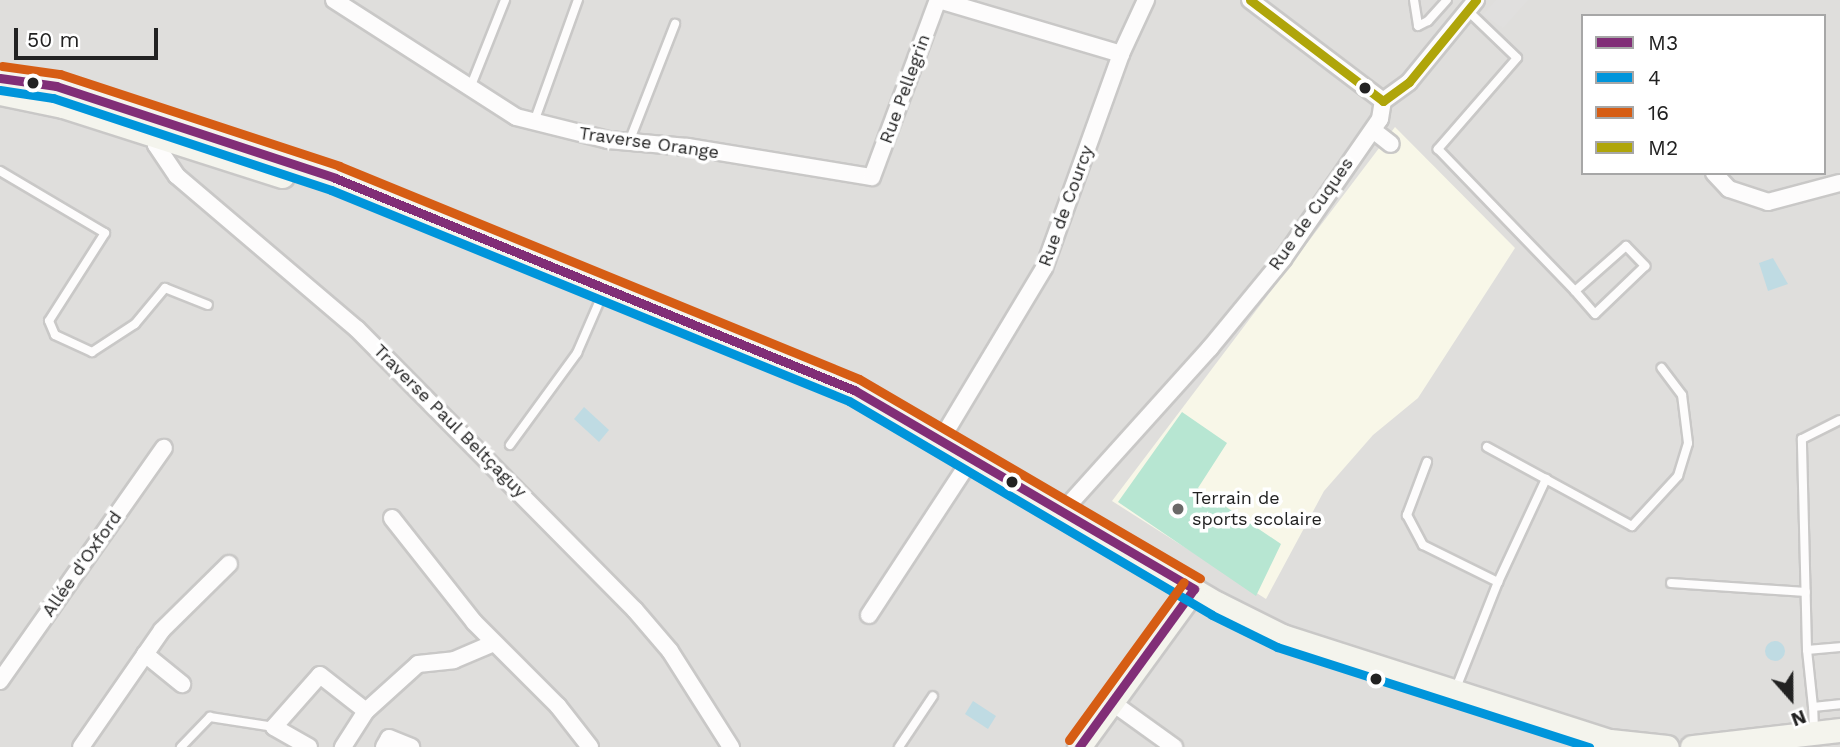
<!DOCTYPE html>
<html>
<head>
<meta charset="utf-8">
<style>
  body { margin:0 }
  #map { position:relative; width:1840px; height:747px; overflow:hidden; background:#f0eeeb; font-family:"Work Sans",sans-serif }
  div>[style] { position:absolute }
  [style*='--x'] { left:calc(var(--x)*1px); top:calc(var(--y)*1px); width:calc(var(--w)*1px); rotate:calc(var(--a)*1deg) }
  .residential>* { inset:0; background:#dfdedc }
  .education>* { inset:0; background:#f8f7e8 }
  .pitch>* { inset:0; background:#b7e6d2 }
  .parking>* { inset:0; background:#e0dfde }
  .water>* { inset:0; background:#bfdbe3 }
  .round { border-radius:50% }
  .roads { filter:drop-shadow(2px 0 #c9c8c7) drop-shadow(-2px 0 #c9c8c7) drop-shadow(0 2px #c9c8c7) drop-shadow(0 -2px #c9c8c7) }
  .lane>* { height:8px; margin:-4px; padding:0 4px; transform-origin:4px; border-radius:4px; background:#fdfcfc }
  .street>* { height:16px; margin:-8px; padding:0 8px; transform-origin:8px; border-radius:8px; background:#fdfcfc }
  .secondary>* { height:23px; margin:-11.5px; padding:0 11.5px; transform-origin:11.5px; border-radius:11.5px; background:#f4f4ed }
  .bus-1>* { height:9px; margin:-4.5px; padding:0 4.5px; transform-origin:4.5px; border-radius:4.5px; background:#812e77 }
  .bus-2>* { height:9px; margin:-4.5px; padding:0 4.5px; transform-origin:4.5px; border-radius:4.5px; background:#0095db }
  .bus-3>* { height:9px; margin:-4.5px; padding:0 4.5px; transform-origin:4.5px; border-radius:4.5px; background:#d65d14 }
  .bus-4>* { height:9px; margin:-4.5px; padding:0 4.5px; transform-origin:4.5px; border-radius:4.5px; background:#afa50a }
  .dots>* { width:19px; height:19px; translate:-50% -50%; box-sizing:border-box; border:4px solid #fff; border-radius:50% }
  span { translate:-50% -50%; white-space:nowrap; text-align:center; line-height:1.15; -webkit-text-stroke:7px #fff; paint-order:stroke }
  .street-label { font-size:18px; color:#222 }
  .poi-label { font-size:18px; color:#222 }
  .left { translate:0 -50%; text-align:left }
  .legend { position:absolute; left:1581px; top:14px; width:245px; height:161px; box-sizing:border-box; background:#fff; border:2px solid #a7a7a7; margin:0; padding:9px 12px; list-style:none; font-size:21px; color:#222 }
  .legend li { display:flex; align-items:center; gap:14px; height:35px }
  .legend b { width:35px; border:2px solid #a7a7a7 }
  .north { position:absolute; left:1756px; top:663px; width:70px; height:70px; -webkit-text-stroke:5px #fff; paint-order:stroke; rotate:159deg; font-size:19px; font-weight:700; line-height:28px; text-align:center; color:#222 }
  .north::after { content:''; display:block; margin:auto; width:24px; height:32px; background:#222; clip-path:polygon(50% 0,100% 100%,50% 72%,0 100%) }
  .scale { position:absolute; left:14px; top:28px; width:144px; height:32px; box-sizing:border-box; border:4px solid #222; border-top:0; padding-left:9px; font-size:21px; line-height:24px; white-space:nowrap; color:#222; -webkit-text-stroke:5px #fff; paint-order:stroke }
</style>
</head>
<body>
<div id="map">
  <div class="residential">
    <div style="clip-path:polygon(evenodd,0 0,1840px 0,1840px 747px,0 747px,0 0,1583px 16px,1824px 16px,1824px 173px,1583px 173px,1583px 16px)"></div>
  </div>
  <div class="education">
    <div style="clip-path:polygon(1395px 127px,1515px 248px,1418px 398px,1373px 435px,1324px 491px,1266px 599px,1112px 501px)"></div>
  </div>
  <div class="pitch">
    <div style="clip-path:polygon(1182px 412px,1227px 443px,1198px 488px,1281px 544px,1256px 596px,1118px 502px)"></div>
  </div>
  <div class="parking">
    <div style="clip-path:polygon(1496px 0,1528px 0,1503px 28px,1483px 15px)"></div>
  </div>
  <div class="water">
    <div style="clip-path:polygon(1773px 258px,1788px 284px,1768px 291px,1759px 263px)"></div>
    <div style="clip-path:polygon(584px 407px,609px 430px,599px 442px,574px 419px)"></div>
    <div class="round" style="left:1765px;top:641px;width:20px;height:20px"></div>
    <div style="clip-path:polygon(973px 701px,996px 716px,988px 729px,965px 714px)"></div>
  </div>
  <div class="roads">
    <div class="lane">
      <div style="--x:1414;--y:0;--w:26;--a:81"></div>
      <div style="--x:1418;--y:26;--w:11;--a:-27"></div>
      <div style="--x:1428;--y:21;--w:28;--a:-48"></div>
      <div style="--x:1467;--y:10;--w:69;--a:43.8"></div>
      <div style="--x:1517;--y:58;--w:121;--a:131"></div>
      <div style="--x:1438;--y:149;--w:197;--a:46"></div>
      <div style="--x:1575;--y:291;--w:68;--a:-41.4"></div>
      <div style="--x:1626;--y:246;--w:28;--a:46"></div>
      <div style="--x:1645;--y:266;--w:69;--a:136.2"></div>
      <div style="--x:1595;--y:314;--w:30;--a:-131"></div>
      <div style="--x:470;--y:88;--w:95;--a:-68.3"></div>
      <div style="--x:534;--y:122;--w:130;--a:-70.2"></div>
      <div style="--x:629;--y:142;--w:127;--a:-68.7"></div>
      <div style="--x:0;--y:171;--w:122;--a:30.6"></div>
      <div style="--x:105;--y:233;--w:104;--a:122.5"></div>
      <div style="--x:49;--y:321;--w:15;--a:67"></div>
      <div style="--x:55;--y:335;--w:41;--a:24.7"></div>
      <div style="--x:92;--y:352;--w:51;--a:-33.1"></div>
      <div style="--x:135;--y:324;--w:47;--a:-50.2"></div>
      <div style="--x:165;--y:288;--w:46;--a:21.6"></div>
      <div style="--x:510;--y:445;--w:114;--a:-53.9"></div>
      <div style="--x:577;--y:353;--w:68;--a:-66.5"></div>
      <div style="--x:1487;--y:447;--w:165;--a:28.6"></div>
      <div style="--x:1632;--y:526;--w:68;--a:-47.4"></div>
      <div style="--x:1678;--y:476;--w:34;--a:-73"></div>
      <div style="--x:1688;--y:443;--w:48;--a:-97.1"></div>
      <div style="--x:1682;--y:395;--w:34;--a:-127"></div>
      <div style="--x:1427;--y:462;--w:57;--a:110.7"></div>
      <div style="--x:1407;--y:515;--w:34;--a:62"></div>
      <div style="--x:1423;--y:545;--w:84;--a:26.3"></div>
      <div style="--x:1498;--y:582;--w:114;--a:111.6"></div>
      <div style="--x:1498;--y:582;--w:114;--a:-65"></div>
      <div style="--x:1671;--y:583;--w:135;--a:3.8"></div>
      <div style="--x:1807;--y:650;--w:211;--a:-91.4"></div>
      <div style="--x:1802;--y:439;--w:42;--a:-26.6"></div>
      <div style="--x:1813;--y:707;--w:57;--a:-96"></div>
      <div style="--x:1807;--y:650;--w:33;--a:-5"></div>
      <div style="--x:1814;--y:731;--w:24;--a:-92"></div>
      <div style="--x:1813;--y:707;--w:27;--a:-6"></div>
      <div style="--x:181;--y:747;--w:42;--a:-46"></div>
      <div style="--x:210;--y:717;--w:65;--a:8.9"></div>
      <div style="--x:899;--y:747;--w:61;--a:-56.3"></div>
    </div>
    <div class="street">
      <div style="--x:334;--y:0;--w:216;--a:32.7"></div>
      <div style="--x:516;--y:117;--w:95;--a:14"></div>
      <div style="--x:608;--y:140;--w:80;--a:5"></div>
      <div style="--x:688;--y:147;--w:186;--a:9.3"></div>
      <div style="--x:872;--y:177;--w:189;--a:-69.6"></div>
      <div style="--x:939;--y:0;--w:190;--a:16.5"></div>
      <div style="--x:1250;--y:0;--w:167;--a:37.2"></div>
      <div style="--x:1383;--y:101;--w:32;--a:-36"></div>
      <div style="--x:1409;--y:82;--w:106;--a:-50.7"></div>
      <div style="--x:158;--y:127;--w:18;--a:96"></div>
      <div style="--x:156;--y:145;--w:37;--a:56"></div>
      <div style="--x:177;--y:176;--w:236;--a:40.4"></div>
      <div style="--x:357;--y:329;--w:395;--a:45.3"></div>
      <div style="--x:635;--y:610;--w:54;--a:49.5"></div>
      <div style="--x:670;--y:651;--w:114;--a:57.6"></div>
      <div style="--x:1378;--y:134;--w:16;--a:38"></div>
      <div style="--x:1714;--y:173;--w:22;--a:47"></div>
      <div style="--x:1729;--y:189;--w:41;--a:18.4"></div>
      <div style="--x:1768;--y:202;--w:74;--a:-14.8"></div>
      <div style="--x:942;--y:438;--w:198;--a:-59"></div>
      <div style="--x:1044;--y:268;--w:227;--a:-70.2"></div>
      <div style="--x:1121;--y:54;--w:60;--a:-65.2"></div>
      <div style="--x:1064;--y:510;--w:218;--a:-48"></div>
      <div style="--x:1210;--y:348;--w:115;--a:-50.6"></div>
      <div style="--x:1283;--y:259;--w:170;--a:-55.3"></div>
      <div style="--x:1380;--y:119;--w:18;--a:-81"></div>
      <div style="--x:392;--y:518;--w:132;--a:51.7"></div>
      <div style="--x:474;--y:622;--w:119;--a:45"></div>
      <div style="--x:558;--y:706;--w:52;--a:52"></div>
      <div style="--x:869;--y:615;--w:190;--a:-56.8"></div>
      <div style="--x:145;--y:654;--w:48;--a:39"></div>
      <div style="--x:0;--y:681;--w:285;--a:-54.9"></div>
      <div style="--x:1110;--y:701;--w:79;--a:35.7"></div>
      <div style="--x:366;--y:711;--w:70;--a:-42.1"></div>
      <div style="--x:418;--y:664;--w:36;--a:-6"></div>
      <div style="--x:454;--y:660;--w:43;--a:-23"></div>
      <div style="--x:81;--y:747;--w:142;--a:-55.3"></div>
      <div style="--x:162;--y:630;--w:94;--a:-44.6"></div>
      <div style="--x:309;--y:747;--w:40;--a:-150.3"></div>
      <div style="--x:274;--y:727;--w:69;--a:-48.5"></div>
      <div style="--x:320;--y:675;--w:58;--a:38"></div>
      <div style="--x:366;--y:711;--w:43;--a:122.6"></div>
      <div style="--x:384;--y:747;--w:10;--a:-61"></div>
      <div style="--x:389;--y:738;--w:24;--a:22"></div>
    </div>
    <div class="secondary">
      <div style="--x:0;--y:78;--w:57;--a:8.1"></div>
      <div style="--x:56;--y:86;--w:294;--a:18.2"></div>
      <div style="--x:335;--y:178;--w:561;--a:22.22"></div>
      <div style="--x:854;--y:390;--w:422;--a:30.5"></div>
      <div style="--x:1218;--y:604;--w:72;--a:26.6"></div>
      <div style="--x:1282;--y:636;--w:344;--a:17.8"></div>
      <div style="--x:1610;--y:741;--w:57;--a:6"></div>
      <div style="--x:0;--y:93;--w:64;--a:11.7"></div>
      <div style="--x:63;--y:106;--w:230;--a:17.7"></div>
      <div style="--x:1079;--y:747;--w:195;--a:-54"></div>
      <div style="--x:1692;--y:747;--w:149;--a:-6.6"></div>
    </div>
  </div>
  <div class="bus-1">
    <div style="--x:0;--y:78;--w:57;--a:8.1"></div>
    <div style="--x:56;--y:86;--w:294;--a:18.2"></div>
    <div style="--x:335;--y:178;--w:561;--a:22.22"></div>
    <div style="--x:854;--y:390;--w:394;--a:30.3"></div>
    <div style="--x:1079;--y:747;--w:195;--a:-54"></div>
  </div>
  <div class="bus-2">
    <div style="--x:0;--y:90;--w:54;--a:8.6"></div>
    <div style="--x:53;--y:98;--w:293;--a:18.3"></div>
    <div style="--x:331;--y:190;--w:559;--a:22.16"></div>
    <div style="--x:849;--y:401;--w:421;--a:30.5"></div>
    <div style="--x:1212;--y:615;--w:72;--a:26.2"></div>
    <div style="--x:1277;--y:647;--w:328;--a:17.8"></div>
  </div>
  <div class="bus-3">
    <div style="--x:2;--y:66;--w:59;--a:7.9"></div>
    <div style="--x:60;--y:74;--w:294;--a:18.2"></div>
    <div style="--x:339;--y:166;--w:562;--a:22.27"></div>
    <div style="--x:859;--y:379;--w:395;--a:30.3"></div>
    <div style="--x:1069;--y:740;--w:195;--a:-54"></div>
  </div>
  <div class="bus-4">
    <div style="--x:1250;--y:0;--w:167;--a:37.2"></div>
    <div style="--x:1383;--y:101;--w:32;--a:-36"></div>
    <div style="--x:1409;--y:82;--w:106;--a:-50.7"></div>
  </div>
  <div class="dots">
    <div style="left:33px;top:83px;background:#222"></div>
    <div style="left:1365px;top:88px;background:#222"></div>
    <div style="left:1012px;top:482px;background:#222"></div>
    <div style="left:1178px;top:509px;background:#6a6968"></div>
    <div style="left:1376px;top:679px;background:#222"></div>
  </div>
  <div class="street-label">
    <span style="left:905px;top:89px;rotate:-70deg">Rue Pellegrin</span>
    <span style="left:649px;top:143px;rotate:8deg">Traverse Orange</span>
    <span style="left:1066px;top:206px;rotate:-70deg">Rue de Courcy</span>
    <span style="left:1311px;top:214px;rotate:-55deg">Rue de Cuques</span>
    <span style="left:450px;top:421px;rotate:45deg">Traverse Paul Beltçaguy</span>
    <span style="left:82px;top:564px;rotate:-55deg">Allée d'Oxford</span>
  </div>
  <div class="poi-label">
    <span class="left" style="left:1192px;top:509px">Terrain de<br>sports scolaire</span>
  </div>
  <ul class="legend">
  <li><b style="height:9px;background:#812e77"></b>M3</li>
  <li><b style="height:9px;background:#0095db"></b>4</li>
  <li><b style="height:9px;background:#d65d14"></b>16</li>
  <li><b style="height:9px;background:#afa50a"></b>M2</li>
  </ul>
  <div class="north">N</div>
  <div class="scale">50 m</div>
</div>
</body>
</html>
